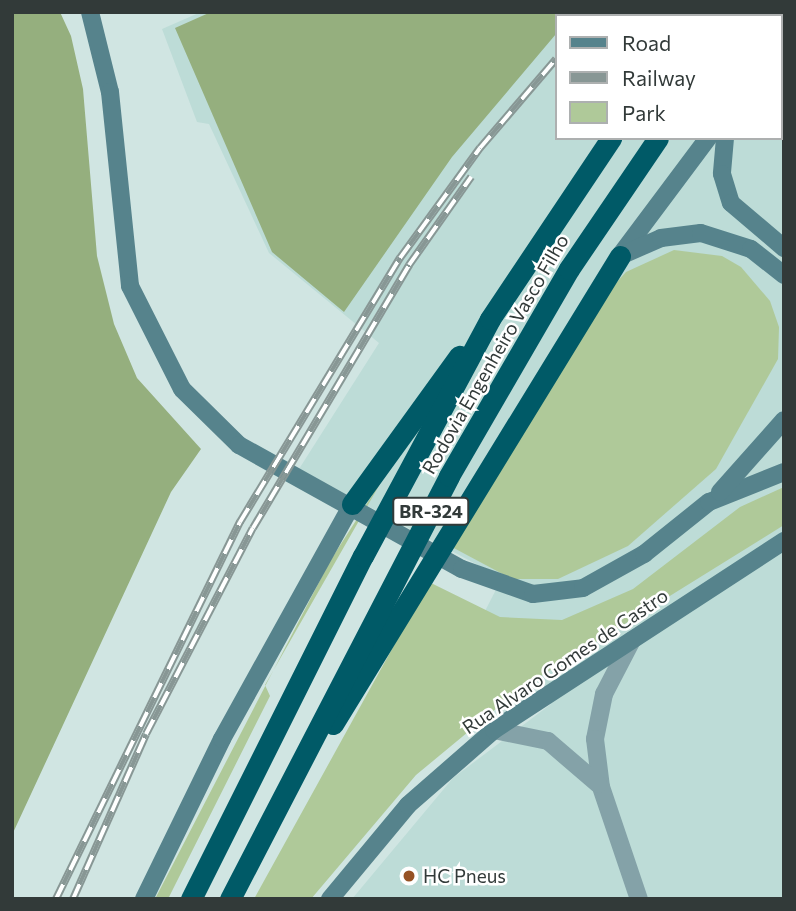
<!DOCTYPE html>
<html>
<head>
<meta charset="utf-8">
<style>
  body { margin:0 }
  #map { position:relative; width:796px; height:911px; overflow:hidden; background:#d0e5e2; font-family:Commissioner,sans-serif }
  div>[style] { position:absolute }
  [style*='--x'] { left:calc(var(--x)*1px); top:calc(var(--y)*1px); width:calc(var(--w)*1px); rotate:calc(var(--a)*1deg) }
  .built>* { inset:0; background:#bddcd7 }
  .green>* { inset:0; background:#afc999 }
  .forest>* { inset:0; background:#95af7e }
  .tertiary>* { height:18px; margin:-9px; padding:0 9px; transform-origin:9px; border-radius:9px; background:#84a2a8 }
  .secondary>* { height:18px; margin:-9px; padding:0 9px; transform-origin:9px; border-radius:9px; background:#56838c }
  .motorway>* { height:21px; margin:-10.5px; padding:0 10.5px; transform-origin:10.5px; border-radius:10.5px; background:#005a67 }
  .rail>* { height:8px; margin-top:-4px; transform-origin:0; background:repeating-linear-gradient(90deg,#fff 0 16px,#889795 0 32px); box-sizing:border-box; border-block:2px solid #889795 }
  .dots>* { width:19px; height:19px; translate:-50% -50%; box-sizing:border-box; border:4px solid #fff; border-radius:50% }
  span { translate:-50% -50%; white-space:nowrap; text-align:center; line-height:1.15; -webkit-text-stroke:5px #fff; paint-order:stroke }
  .shield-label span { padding:2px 5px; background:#fff; border:2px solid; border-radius:5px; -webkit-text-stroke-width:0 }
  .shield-label { font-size:18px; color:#323a39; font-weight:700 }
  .street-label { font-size:19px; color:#323a39 }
  .poi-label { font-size:19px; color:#323a39 }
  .left { translate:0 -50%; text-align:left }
  .frame { position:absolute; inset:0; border:14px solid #323a39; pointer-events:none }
  .legend { position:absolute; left:555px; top:14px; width:228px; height:126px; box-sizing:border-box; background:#fff; border:2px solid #adb0b0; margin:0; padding:9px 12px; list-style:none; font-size:21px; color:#323a39 }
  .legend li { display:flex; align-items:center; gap:14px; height:35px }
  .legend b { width:35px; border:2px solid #adb0b0 }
</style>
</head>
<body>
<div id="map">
  <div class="built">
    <div style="clip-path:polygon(evenodd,201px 12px,784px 12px,784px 899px,352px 899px,453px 778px,551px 704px,485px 611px,502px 578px,299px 469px,379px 343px,269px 253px,209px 124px,197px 122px,162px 29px,201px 12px,556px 16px,780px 16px,780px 138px,556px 138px,556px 16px)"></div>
  </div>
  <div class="green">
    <div style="clip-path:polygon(674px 250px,722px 256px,741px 267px,770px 301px,779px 327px,778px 359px,716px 469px,628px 546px,558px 579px,512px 579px,450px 546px,606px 294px,626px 272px)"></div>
    <div style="clip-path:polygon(384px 477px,265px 685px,270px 696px,168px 899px,155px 899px,330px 561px)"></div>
    <div style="clip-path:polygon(784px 487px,784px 525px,520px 689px,416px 775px,311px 899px,254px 899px,429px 582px,500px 617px,562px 620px,633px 589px,740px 507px)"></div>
  </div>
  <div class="forest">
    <div style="clip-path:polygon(12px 12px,60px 12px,71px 36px,83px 89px,97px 256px,114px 324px,137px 378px,201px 449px,171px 492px,12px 835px)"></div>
    <div style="clip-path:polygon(211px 12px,574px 12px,556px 16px,556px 34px,452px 157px,344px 312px,272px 252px,175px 28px)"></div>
  </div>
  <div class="tertiary">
    <div style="--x:632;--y:640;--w:61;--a:117.4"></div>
    <div style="--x:604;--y:694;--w:46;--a:101.3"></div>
    <div style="--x:595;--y:739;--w:48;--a:82.9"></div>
    <div style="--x:601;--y:787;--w:118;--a:71.3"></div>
    <div style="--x:494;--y:730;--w:55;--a:11.5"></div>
    <div style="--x:548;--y:741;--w:66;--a:40.7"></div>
  </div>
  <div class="secondary">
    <div style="--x:90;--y:12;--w:82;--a:76"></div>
    <div style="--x:110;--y:92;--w:195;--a:84.1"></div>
    <div style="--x:130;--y:286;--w:115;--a:63.2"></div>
    <div style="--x:182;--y:389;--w:80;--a:44.5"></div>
    <div style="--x:239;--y:445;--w:255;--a:29.1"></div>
    <div style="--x:462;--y:569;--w:75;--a:19.4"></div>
    <div style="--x:533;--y:594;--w:50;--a:-6.8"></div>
    <div style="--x:583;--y:588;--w:70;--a:-29.1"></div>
    <div style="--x:644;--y:554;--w:83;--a:-38.7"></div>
    <div style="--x:709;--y:502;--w:81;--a:-21.8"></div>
    <div style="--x:780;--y:46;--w:6;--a:-51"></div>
    <div style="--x:725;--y:138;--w:36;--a:95"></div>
    <div style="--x:722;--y:174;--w:30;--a:73"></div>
    <div style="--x:731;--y:203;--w:70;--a:40.3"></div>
    <div style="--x:622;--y:253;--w:144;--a:-53.2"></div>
    <div style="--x:620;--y:256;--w:45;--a:-23.7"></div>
    <div style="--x:661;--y:238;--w:40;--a:-7.1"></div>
    <div style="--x:701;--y:233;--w:52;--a:17.7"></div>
    <div style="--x:751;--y:249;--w:42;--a:38.2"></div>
    <div style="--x:720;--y:492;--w:96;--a:-48.4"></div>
    <div style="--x:144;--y:899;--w:178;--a:-64"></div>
    <div style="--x:222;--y:739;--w:269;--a:-61"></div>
    <div style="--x:330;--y:899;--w:122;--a:-50.3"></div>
    <div style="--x:408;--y:805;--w:114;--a:-41.1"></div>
    <div style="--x:494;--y:730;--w:346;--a:-33.1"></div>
  </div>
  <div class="motorway">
    <div style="--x:697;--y:16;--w:5;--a:-53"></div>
    <div style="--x:743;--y:16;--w:5;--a:-53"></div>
    <div style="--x:352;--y:504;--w:183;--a:-54.1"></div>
    <div style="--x:333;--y:724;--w:549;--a:-58.48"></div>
    <div style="--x:191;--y:899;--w:384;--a:-63.4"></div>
    <div style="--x:363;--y:556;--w:269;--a:-61.8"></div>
    <div style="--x:490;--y:319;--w:218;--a:-56.2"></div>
    <div style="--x:230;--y:899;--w:476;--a:-62.6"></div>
    <div style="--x:449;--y:476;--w:239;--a:-59.9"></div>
    <div style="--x:569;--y:269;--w:158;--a:-55.8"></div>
  </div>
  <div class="rail">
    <div style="--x:593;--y:16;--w:5;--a:-53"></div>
    <div style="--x:56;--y:899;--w:420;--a:-64"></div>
    <div style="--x:240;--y:522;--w:309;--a:-58.8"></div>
    <div style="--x:400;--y:258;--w:136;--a:-54"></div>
    <div style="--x:480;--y:148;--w:117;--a:-49.5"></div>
    <div style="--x:73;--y:899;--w:180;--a:-66.1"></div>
    <div style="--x:146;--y:734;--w:232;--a:-62.6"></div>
    <div style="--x:253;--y:528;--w:306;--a:-59.3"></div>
    <div style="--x:409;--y:265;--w:108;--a:-54.8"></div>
  </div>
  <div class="dots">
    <div style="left:409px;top:876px;background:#965224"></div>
  </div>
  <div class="shield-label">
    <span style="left:431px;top:511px">BR-324</span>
  </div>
  <div class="street-label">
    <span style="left:495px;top:354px;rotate:-60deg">Rodovia Engenheiro Vasco Filho</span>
    <span style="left:565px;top:661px;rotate:-34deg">Rua Alvaro Gomes de Castro</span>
  </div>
  <div class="poi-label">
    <span class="left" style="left:423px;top:876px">HC Pneus</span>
  </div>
  <div class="frame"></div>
  <ul class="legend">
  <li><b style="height:9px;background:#56838c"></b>Road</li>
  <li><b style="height:9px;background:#889795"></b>Railway</li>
  <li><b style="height:19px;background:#afc999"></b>Park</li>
  </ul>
</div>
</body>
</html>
